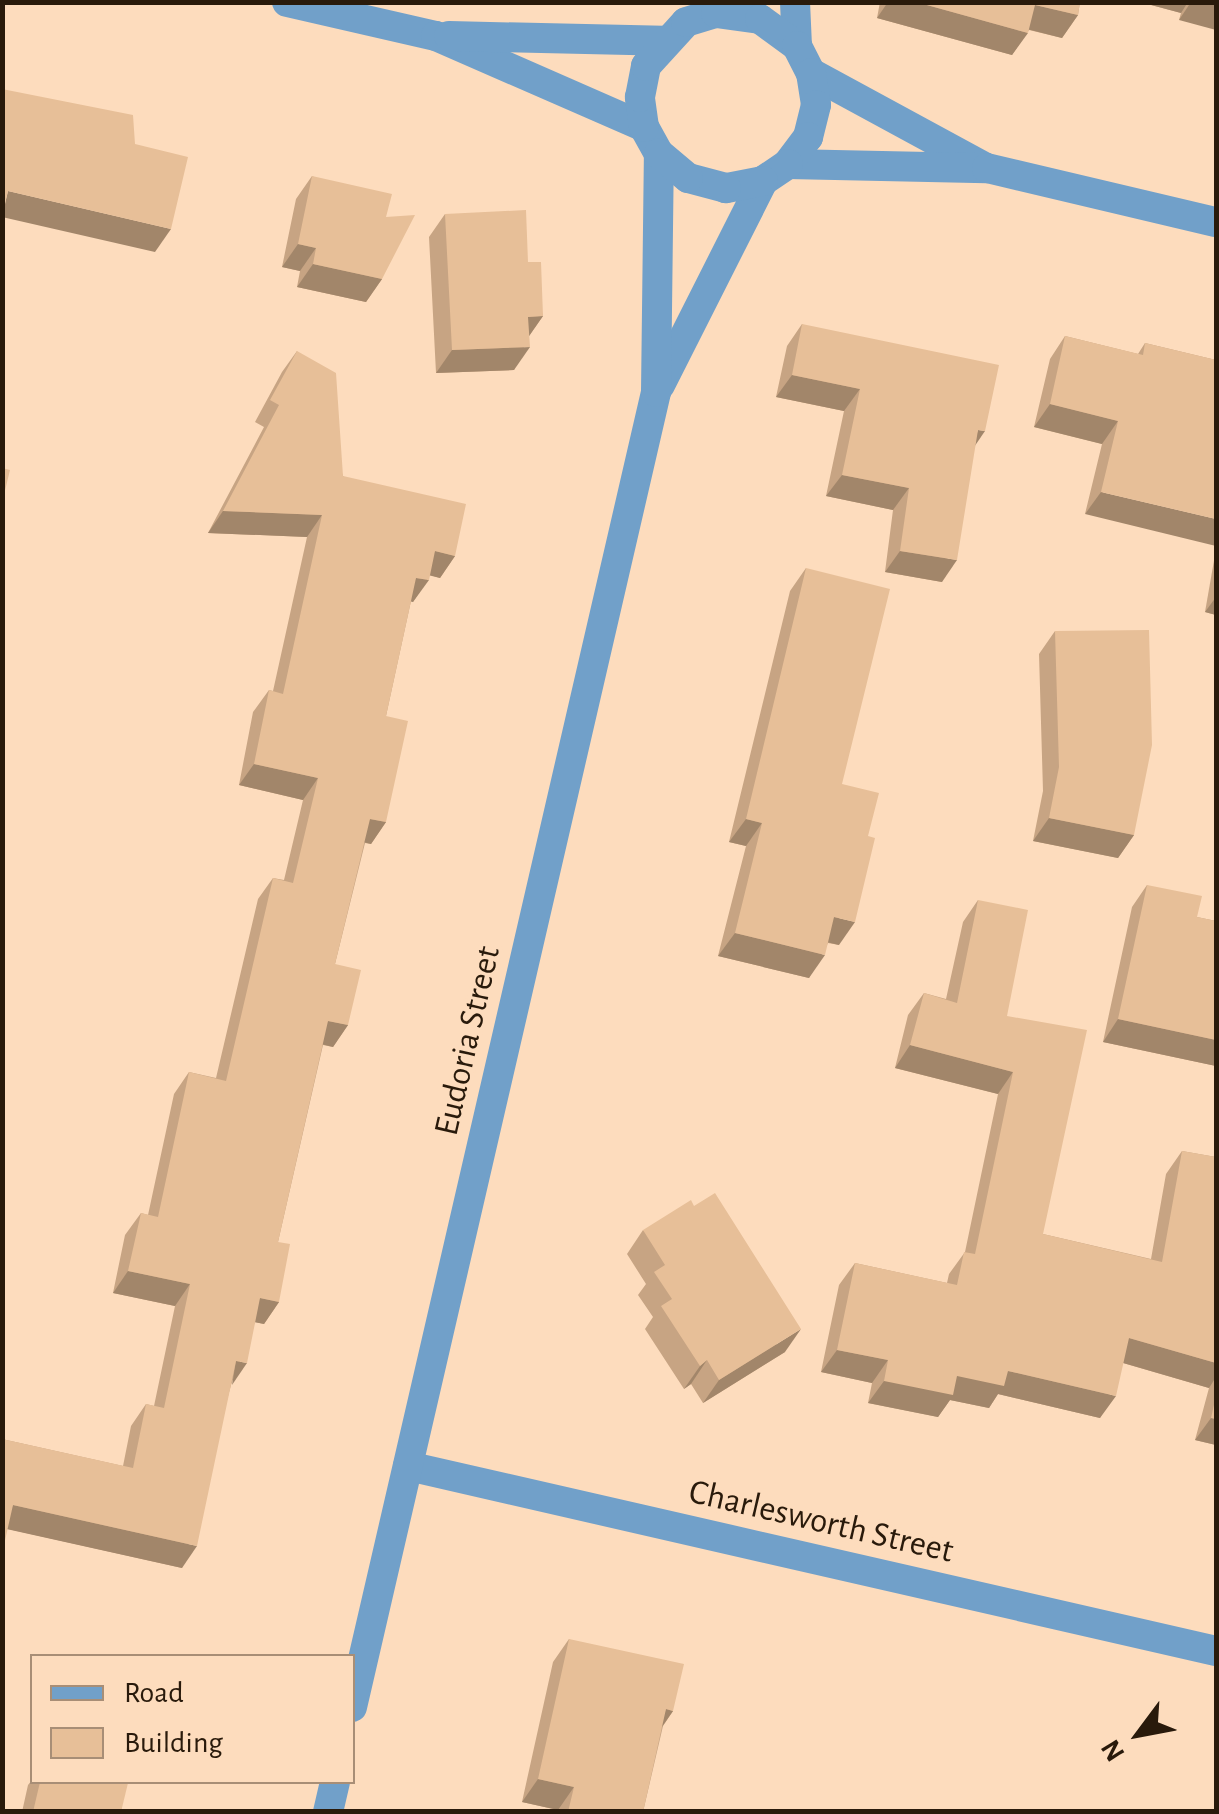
<!DOCTYPE html>
<html>
<head>
<meta charset="utf-8">
<style>
  body { margin:0 }
  #map { position:relative; width:1219px; height:1814px; overflow:hidden; background:#fddcbd; font-family:"Alegreya Sans",sans-serif }
  div>[style] { position:absolute }
  [style*='--x'] { left:calc(var(--x)*1px); top:calc(var(--y)*1px); width:calc(var(--w)*1px); rotate:calc(var(--a)*1deg) }
  .minor>* { height:30px; margin:-15px; padding:0 15px; transform-origin:15px; border-radius:15px; background:#71a0c9 }
  .wall>* { inset:0; background:#c7a483 }
  .shaded-wall>* { inset:0; background:#a2866a }
  .building>* { inset:0; background:#e7bf98 }
  span { translate:-50% -50%; white-space:nowrap; text-align:center; line-height:1.15; -webkit-text-stroke:9px #fddcbd; paint-order:stroke }
  .street-label { font-size:35px; color:#291a0b }
  .frame { position:absolute; inset:0; border:5px solid #291a0b; pointer-events:none }
  .legend { position:absolute; left:30px; top:1654px; width:325px; height:130px; box-sizing:border-box; background:#fddcbd; border:2px solid #a88e76; margin:0; padding:12px 18px; list-style:none; font-size:30px; color:#291a0b }
  .legend li { display:flex; align-items:center; gap:20px; height:50px }
  .legend b { width:50px; border:2px solid #a88e76 }
  .north { position:absolute; left:1089px; top:1684px; width:100px; height:100px; -webkit-text-stroke:8px #fddcbd; paint-order:stroke; rotate:238deg; font-size:28px; font-weight:700; line-height:40px; text-align:center; color:#291a0b }
  .north::after { content:''; display:block; margin:auto; width:35px; height:45px; background:#291a0b; clip-path:polygon(50% 0,100% 100%,50% 72%,0 100%) }
</style>
</head>
<body>
<div id="map">
  <div class="minor">
    <div style="--x:287;--y:2;--w:153;--a:12.9"></div>
    <div style="--x:436;--y:36;--w:227;--a:23.6"></div>
    <div style="--x:795;--y:2;--w:44;--a:87.4"></div>
    <div style="--x:449;--y:36;--w:214;--a:1.3"></div>
    <div style="--x:811;--y:73;--w:197;--a:28.5"></div>
    <div style="--x:788;--y:164;--w:199;--a:1.2"></div>
    <div style="--x:987;--y:168;--w:235;--a:13.3"></div>
    <div style="--x:660;--y:385;--w:229;--a:-63.2"></div>
    <div style="--x:408;--y:1466;--w:829;--a:12.9"></div>
    <div style="--x:352;--y:1707;--w:1350;--a:-76.98"></div>
    <div style="--x:656;--y:392;--w:238;--a:-89.3"></div>
    <div style="--x:659;--y:154;--w:31;--a:-119"></div>
    <div style="--x:644;--y:127;--w:30;--a:-98"></div>
    <div style="--x:640;--y:97;--w:32;--a:-79"></div>
    <div style="--x:646;--y:66;--w:59;--a:-47.7"></div>
    <div style="--x:686;--y:22;--w:31;--a:-17"></div>
    <div style="--x:716;--y:13;--w:44;--a:7.8"></div>
    <div style="--x:760;--y:19;--w:46;--a:36.1"></div>
    <div style="--x:797;--y:46;--w:30;--a:63"></div>
    <div style="--x:811;--y:73;--w:32;--a:81"></div>
    <div style="--x:816;--y:105;--w:33;--a:104"></div>
    <div style="--x:808;--y:137;--w:34;--a:127"></div>
    <div style="--x:788;--y:164;--w:30;--a:146"></div>
    <div style="--x:763;--y:181;--w:38;--a:169"></div>
    <div style="--x:726;--y:188;--w:39;--a:-165"></div>
    <div style="--x:688;--y:178;--w:38;--a:-140"></div>
    <div style="--x:328;--y:1812;--w:31;--a:-77"></div>
  </div>
  <div class="wall">
    <div style="clip-path:polygon(880px 2px,1080px 2px,1078px 15px,1062px 38px,1029px 30px,1012px 55px,877px 18px)"></div>
    <div style="clip-path:polygon(1140px 2px,1216px 2px,1179px 20px,1181px 13px)"></div>
    <div style="clip-path:polygon(312px 176px,386px 217px,382px 279px,366px 302px,297px 287px,300px 271px,282px 267px,296px 199px)"></div>
    <div style="clip-path:polygon(445px 214px,528px 262px,543px 316px,529px 336px,514px 370px,436px 373px,429px 237px)"></div>
    <div style="clip-path:polygon(802px 324px,975px 445px,942px 582px,885px 572px,893px 510px,826px 496px,844px 411px,776px 397px,787px 346px)"></div>
    <div style="clip-path:polygon(1065px 336px,1138px 354px,1145px 343px,1216px 360px,1085px 514px,1102px 444px,1034px 427px,1050px 359px)"></div>
    <div style="clip-path:polygon(297px 351px,343px 476px,455px 556px,440px 578px,430px 575px,413px 602px,411px 601px,386px 716px,386px 822px,371px 844px,365px 843px,335px 964px,348px 1025px,333px 1047px,323px 1045px,278px 1242px,279px 1302px,264px 1324px,255px 1322px,231px 1385px,182px 1568px,8px 1529px,2px 1439px,123px 1466px,131px 1426px,146px 1404px,154px 1406px,175px 1306px,113px 1293px,125px 1235px,141px 1213px,148px 1215px,174px 1094px,189px 1072px,216px 1078px,258px 899px,273px 878px,284px 880px,303px 800px,239px 785px,253px 712px,269px 690px,273px 691px,307px 537px,208px 533px,264px 427px,255px 422px,282px 372px)"></div>
    <div style="clip-path:polygon(1216px 549px,1216px 615px,1205px 612px)"></div>
    <div style="clip-path:polygon(806px 568px,842px 784px,839px 945px,828px 943px,809px 978px,718px 956px,746px 846px,729px 842px,790px 591px)"></div>
    <div style="clip-path:polygon(1055px 631px,1134px 835px,1118px 858px,1033px 841px,1043px 791px,1039px 654px)"></div>
    <div style="clip-path:polygon(1147px 885px,1197px 917px,1216px 921px,1216px 1066px,1103px 1042px,1132px 907px)"></div>
    <div style="clip-path:polygon(978px 900px,1007px 1016px,1043px 1234px,1151px 1259px,1166px 1174px,1182px 1151px,1216px 1157px,1216px 1445px,1195px 1440px,1209px 1388px,1123px 1363px,1100px 1418px,998px 1394px,989px 1408px,950px 1400px,938px 1417px,868px 1403px,872px 1383px,821px 1372px,839px 1285px,855px 1263px,947px 1283px,949px 1274px,965px 1252px,998px 1094px,895px 1068px,908px 1015px,924px 993px,946px 999px,963px 922px)"></div>
    <div style="clip-path:polygon(643px 1230px,785px 1352px,703px 1403px,691px 1384px,684px 1389px,645px 1329px,653px 1317px,638px 1295px,646px 1284px,627px 1254px)"></div>
    <div style="clip-path:polygon(569px 1639px,673px 1711px,663px 1726px,643px 1812px,557px 1812px,558px 1810px,522px 1802px,553px 1662px)"></div>
    <div style="clip-path:polygon(32px 1780px,32px 1782px,123px 1782px,121px 1812px,22px 1812px,28px 1785px)"></div>
  </div>
  <div class="shaded-wall">
    <div style="clip-path:polygon(888px 2px,916px 2px,1028px 33px,1012px 55px,877px 18px)"></div>
    <div style="clip-path:polygon(1140px 2px,1188px 2px,1181px 13px)"></div>
    <div style="clip-path:polygon(1191px 2px,1216px 4px,1216px 30px,1179px 20px)"></div>
    <div style="clip-path:polygon(1035px 5px,1078px 15px,1062px 38px,1019px 27px)"></div>
    <div style="clip-path:polygon(8px 191px,171px 229px,155px 252px,2px 217px)"></div>
    <div style="clip-path:polygon(298px 244px,316px 248px,300px 271px,282px 267px)"></div>
    <div style="clip-path:polygon(313px 264px,382px 279px,366px 302px,297px 287px)"></div>
    <div style="clip-path:polygon(543px 316px,527px 339px,528px 317px)"></div>
    <div style="clip-path:polygon(530px 347px,514px 370px,436px 373px,452px 350px)"></div>
    <div style="clip-path:polygon(792px 375px,860px 389px,844px 411px,776px 397px)"></div>
    <div style="clip-path:polygon(1050px 404px,1118px 421px,1102px 444px,1034px 427px)"></div>
    <div style="clip-path:polygon(978px 430px,985px 431px,970px 453px)"></div>
    <div style="clip-path:polygon(842px 475px,909px 488px,893px 510px,826px 496px)"></div>
    <div style="clip-path:polygon(1101px 492px,1216px 519px,1216px 546px,1085px 514px)"></div>
    <div style="clip-path:polygon(223px 511px,322px 515px,307px 537px,208px 533px)"></div>
    <div style="clip-path:polygon(435px 551px,455px 556px,440px 578px,420px 573px)"></div>
    <div style="clip-path:polygon(900px 551px,957px 560px,942px 582px,885px 572px)"></div>
    <div style="clip-path:polygon(416px 578px,429px 580px,413px 602px,401px 599px)"></div>
    <div style="clip-path:polygon(1216px 597px,1216px 615px,1205px 612px)"></div>
    <div style="clip-path:polygon(254px 764px,318px 778px,303px 800px,239px 785px)"></div>
    <div style="clip-path:polygon(1049px 818px,1134px 835px,1118px 858px,1033px 841px)"></div>
    <div style="clip-path:polygon(370px 819px,386px 822px,371px 844px,355px 840px)"></div>
    <div style="clip-path:polygon(746px 819px,762px 823px,746px 846px,729px 842px)"></div>
    <div style="clip-path:polygon(834px 917px,855px 922px,839px 945px,818px 940px)"></div>
    <div style="clip-path:polygon(735px 933px,825px 955px,809px 978px,718px 956px)"></div>
    <div style="clip-path:polygon(1118px 1019px,1216px 1040px,1216px 1066px,1103px 1042px)"></div>
    <div style="clip-path:polygon(328px 1021px,348px 1025px,333px 1047px,313px 1042px)"></div>
    <div style="clip-path:polygon(910px 1045px,1013px 1072px,998px 1094px,895px 1068px)"></div>
    <div style="clip-path:polygon(128px 1271px,190px 1284px,175px 1306px,113px 1293px)"></div>
    <div style="clip-path:polygon(260px 1298px,279px 1302px,264px 1324px,245px 1320px)"></div>
    <div style="clip-path:polygon(801px 1329px,785px 1352px,703px 1403px,719px 1380px)"></div>
    <div style="clip-path:polygon(1129px 1338px,1216px 1363px,1216px 1377px,1209px 1388px,1113px 1360px)"></div>
    <div style="clip-path:polygon(837px 1350px,888px 1360px,872px 1383px,821px 1372px)"></div>
    <div style="clip-path:polygon(707px 1360px,691px 1384px,684px 1389px,700px 1366px)"></div>
    <div style="clip-path:polygon(236px 1361px,247px 1363px,232px 1385px)"></div>
    <div style="clip-path:polygon(1008px 1371px,1116px 1396px,1100px 1418px,998px 1394px,989px 1408px,950px 1400px,938px 1417px,868px 1403px,884px 1381px,957px 1376px)"></div>
    <div style="clip-path:polygon(1211px 1418px,1216px 1419px,1216px 1445px,1195px 1440px)"></div>
    <div style="clip-path:polygon(13px 1505px,197px 1546px,182px 1568px,2px 1528px)"></div>
    <div style="clip-path:polygon(666px 1709px,673px 1711px,657px 1734px)"></div>
    <div style="clip-path:polygon(538px 1779px,574px 1787px,558px 1810px,522px 1802px)"></div>
  </div>
  <div class="building">
    <div style="clip-path:polygon(916px 2px,1080px 2px,1078px 15px,1035px 5px,1028px 33px)"></div>
    <div style="clip-path:polygon(2px 89px,133px 115px,135px 144px,188px 157px,171px 229px,8px 191px,2px 215px)"></div>
    <div style="clip-path:polygon(312px 176px,392px 194px,386px 217px,415px 215px,382px 279px,313px 264px,316px 248px,298px 244px)"></div>
    <div style="clip-path:polygon(526px 210px,528px 262px,541px 262px,543px 316px,528px 317px,530px 347px,452px 350px,445px 214px)"></div>
    <div style="clip-path:polygon(802px 324px,999px 365px,985px 431px,978px 430px,957px 560px,900px 551px,909px 488px,842px 475px,860px 389px,792px 375px)"></div>
    <div style="clip-path:polygon(1065px 336px,1143px 355px,1145px 343px,1216px 360px,1216px 519px,1101px 492px,1118px 421px,1050px 404px)"></div>
    <div style="clip-path:polygon(297px 351px,336px 373px,343px 476px,466px 504px,455px 556px,435px 551px,429px 580px,416px 578px,386px 716px,408px 721px,386px 822px,370px 819px,335px 964px,361px 970px,348px 1025px,328px 1021px,278px 1242px,290px 1244px,279px 1302px,260px 1298px,247px 1363px,236px 1361px,197px 1546px,13px 1505px,2px 1554px,2px 1439px,133px 1468px,146px 1404px,164px 1408px,190px 1284px,128px 1271px,141px 1213px,158px 1217px,189px 1072px,226px 1081px,273px 878px,293px 883px,318px 778px,254px 764px,269px 690px,283px 694px,322px 515px,223px 511px,279px 405px,270px 400px)"></div>
    <div style="clip-path:polygon(2px 468px,10px 470px,2px 503px)"></div>
    <div style="clip-path:polygon(806px 568px,890px 589px,842px 784px,879px 793px,868px 836px,875px 838px,855px 922px,834px 917px,825px 955px,735px 933px,762px 823px,746px 819px)"></div>
    <div style="clip-path:polygon(1149px 630px,1152px 745px,1134px 835px,1049px 818px,1059px 767px,1055px 631px)"></div>
    <div style="clip-path:polygon(1147px 885px,1202px 896px,1197px 917px,1216px 921px,1216px 1040px,1118px 1019px)"></div>
    <div style="clip-path:polygon(978px 900px,1028px 910px,1007px 1016px,1087px 1030px,1043px 1234px,1162px 1262px,1182px 1151px,1216px 1157px,1216px 1363px,1129px 1338px,1116px 1396px,1008px 1371px,1004px 1386px,957px 1376px,953px 1395px,884px 1381px,888px 1360px,837px 1350px,855px 1263px,957px 1285px,964px 1252px,975px 1254px,1013px 1072px,910px 1045px,924px 993px,957px 1003px)"></div>
    <div style="clip-path:polygon(715px 1193px,801px 1329px,719px 1380px,707px 1360px,700px 1366px,661px 1306px,672px 1299px,654px 1272px,665px 1265px,643px 1230px,691px 1200px,694px 1206px)"></div>
    <div style="clip-path:polygon(1216px 1396px,1216px 1419px,1211px 1418px)"></div>
    <div style="clip-path:polygon(569px 1639px,684px 1664px,673px 1711px,666px 1709px,643px 1812px,568px 1812px,574px 1787px,538px 1779px)"></div>
    <div style="clip-path:polygon(40px 1782px,123px 1782px,128px 1783px,121px 1812px,33px 1812px)"></div>
  </div>
  <div class="street-label">
    <span style="left:468px;top:1041px;rotate:-77deg">Eudoria Street</span>
    <span style="left:821px;top:1522px;rotate:13deg">Charlesworth Street</span>
  </div>
  <div class="frame"></div>
  <ul class="legend">
  <li><b style="height:12px;background:#71a0c9"></b>Road</li>
  <li><b style="height:28px;background:#e7bf98"></b>Building</li>
  </ul>
  <div class="north">N</div>
</div>
</body>
</html>
